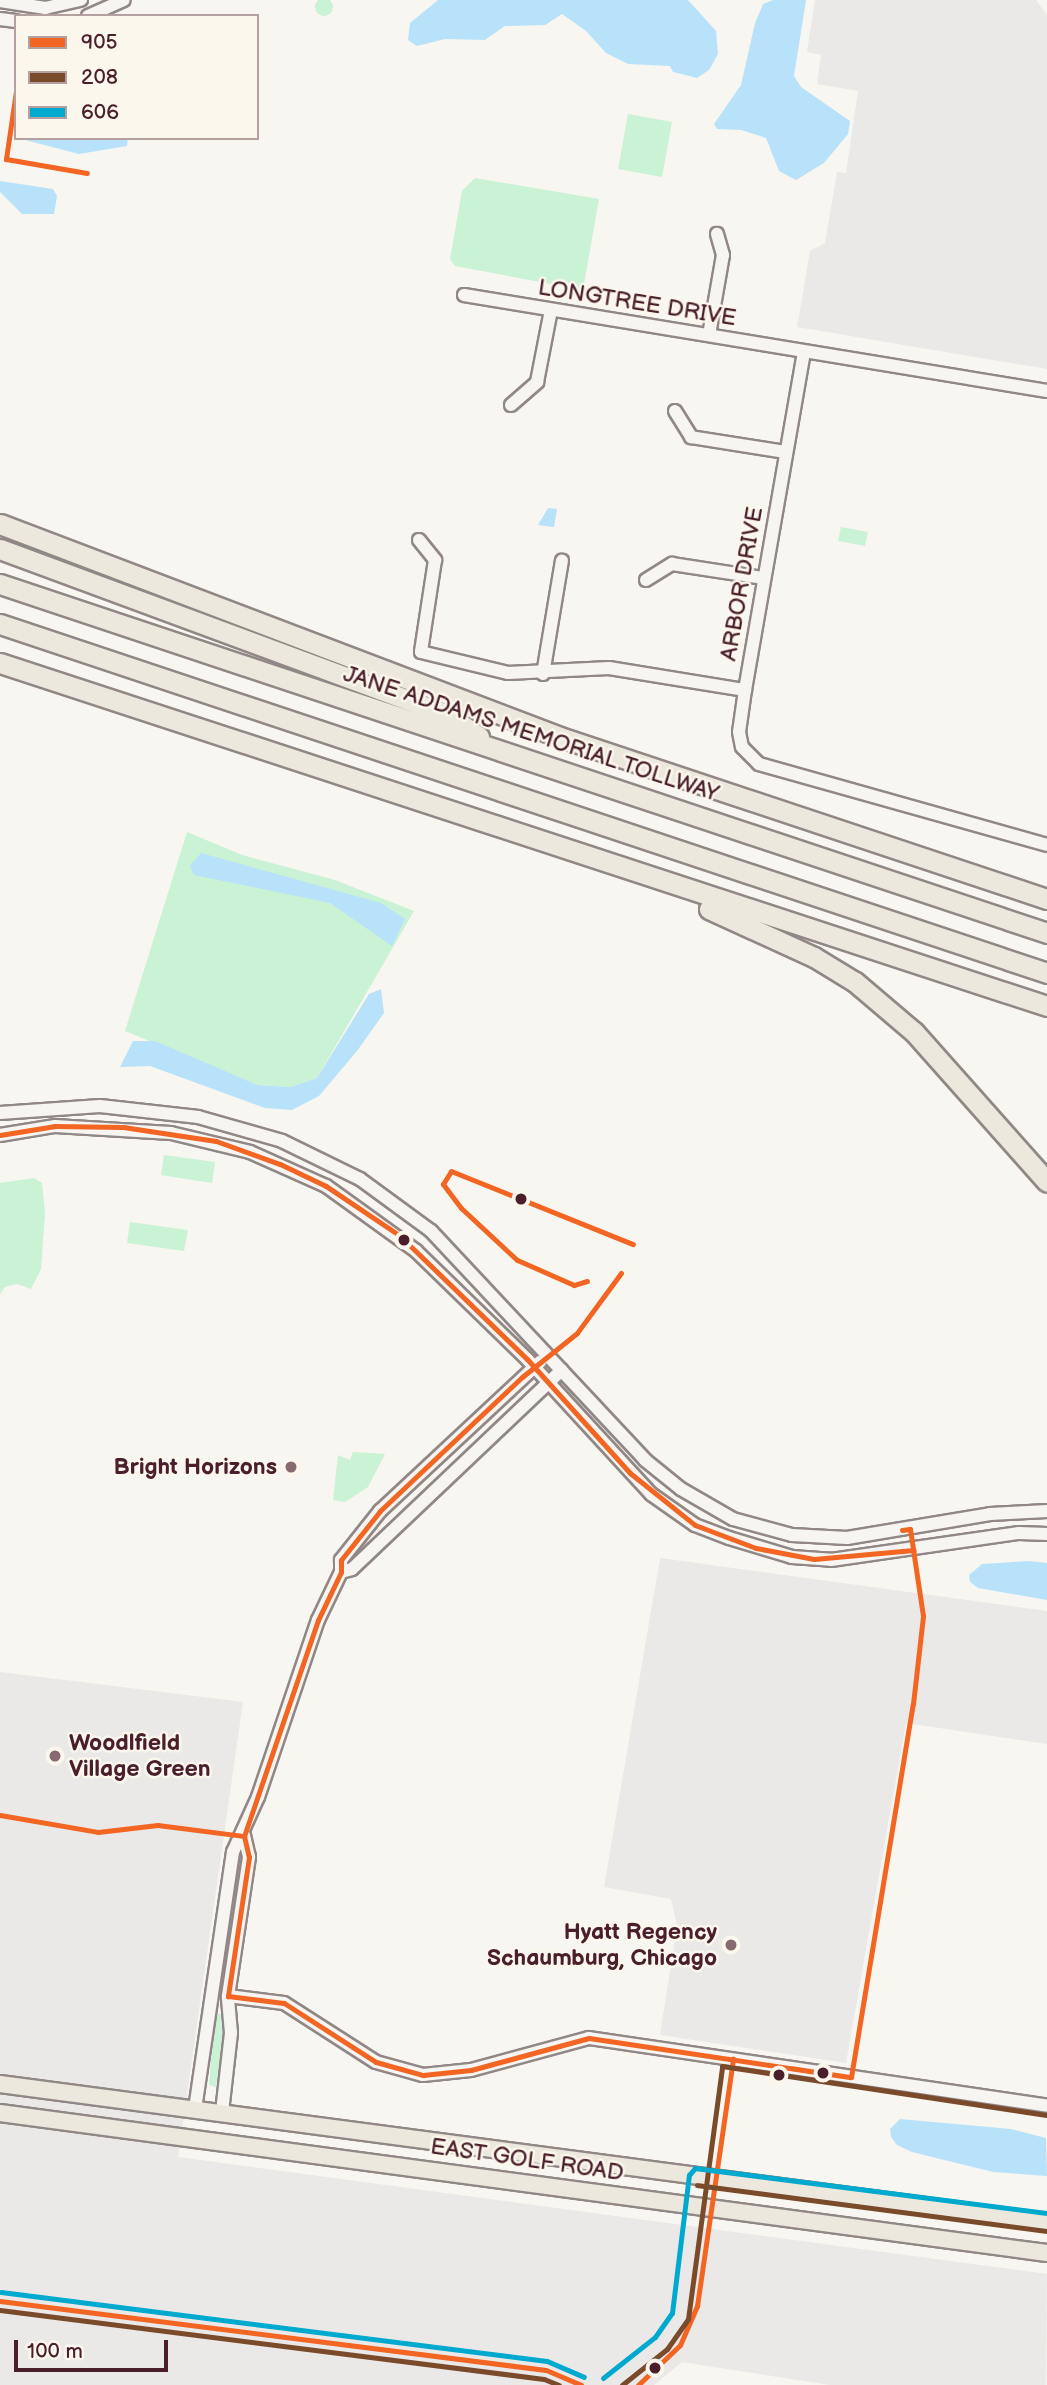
<!DOCTYPE html>
<html>
<head>
<meta charset="utf-8">
<style>
  body { margin:0 }
  #map { position:relative; width:1047px; height:2385px; overflow:hidden; background:#f8f6f0; font-family:"Balsamiq Sans",sans-serif }
  div>[style] { position:absolute }
  [style*='--x'] { left:calc(var(--x)*1px); top:calc(var(--y)*1px); width:calc(var(--w)*1px); rotate:calc(var(--a)*1deg) }
  .built>* { inset:0; background:#ebe8e8 }
  .green>* { inset:0; background:#caf2d4 }
  .round { border-radius:50% }
  .water>* { inset:0; background:#b8e2f9 }
  .roads { filter:drop-shadow(2px 0 #918787) drop-shadow(-2px 0 #918787) drop-shadow(0 2px #918787) drop-shadow(0 -2px #918787) }
  .minor>* { height:12px; margin:-6px; padding:0 6px; transform-origin:6px; border-radius:6px; background:#f6f5f1 }
  .major>* { height:16px; margin:-8px; padding:0 8px; transform-origin:8px; border-radius:8px; background:#ede8dd }
  .highway>* { height:19px; margin:-9.5px; padding:0 9.5px; transform-origin:9.5px; border-radius:9.5px; background:#ede8dd }
  .bus-1>* { height:5px; margin:-2.5px; padding:0 2.5px; transform-origin:2.5px; border-radius:2.5px; background:#f26522 }
  .bus-2>* { height:5px; margin:-2.5px; padding:0 2.5px; transform-origin:2.5px; border-radius:2.5px; background:#7a4b2a }
  .bus-3>* { height:5px; margin:-2.5px; padding:0 2.5px; transform-origin:2.5px; border-radius:2.5px; background:#00a9ce }
  .dots>* { width:19px; height:19px; translate:-50% -50%; box-sizing:border-box; border:4px solid #fbf7ec; border-radius:50% }
  span { translate:-50% -50%; white-space:nowrap; text-align:center; line-height:1.15; -webkit-text-stroke:5px #fbf7ec; paint-order:stroke }
  .street-label { font-size:23px; color:#4a1f2b }
  .poi-label { font-size:23px; color:#4a1f2b; font-weight:700 }
  .right { translate:-100% -50%; text-align:right }
  .left { translate:0 -50%; text-align:left }
  .legend { position:absolute; left:14px; top:14px; width:245px; height:126px; box-sizing:border-box; background:#fbf7ec; border:2px solid #b4a19f; margin:0; padding:9px 12px; list-style:none; font-size:21px; color:#4a1f2b }
  .legend li { display:flex; align-items:center; gap:14px; height:35px }
  .legend b { width:35px; border:2px solid #b4a19f }
  .scale { position:absolute; left:14px; top:2340px; width:154px; height:32px; box-sizing:border-box; border:4px solid #4a1f2b; border-top:0; padding-left:9px; font-size:21px; line-height:24px; white-space:nowrap; color:#4a1f2b; -webkit-text-stroke:5px #fbf7ec; paint-order:stroke }
</style>
</head>
<body>
<div id="map">
  <div class="built">
    <div style="clip-path:polygon(815px 0,1036px 0,1047px 15px,1047px 369px,797px 327px,810px 251px,825px 243px,837px 172px,846px 173px,858px 91px,817px 84px,821px 55px,807px 52px)"></div>
    <div style="clip-path:polygon(660px 1558px,1047px 1611px,1047px 1744px,906px 1723px,846px 2063px,660px 2035px,677px 1926px,671px 1899px,604px 1887px)"></div>
    <div style="clip-path:polygon(0 1672px,243px 1702px,178px 2157px,1047px 2274px,1046px 2385px,830px 2385px,682px 2362px,654px 2385px,0 2385px)"></div>
  </div>
  <div class="green">
    <div class="round" style="left:315px;top:-2px;width:18px;height:18px"></div>
    <div style="clip-path:polygon(628px 114px,672px 122px,662px 177px,618px 169px)"></div>
    <div style="clip-path:polygon(475px 178px,599px 199px,583px 290px,455px 266px,450px 259px,462px 191px)"></div>
    <div style="clip-path:polygon(841px 527px,868px 532px,865px 546px,838px 541px)"></div>
    <div style="clip-path:polygon(187px 832px,242px 855px,335px 880px,414px 911px,317px 1078px,291px 1087px,258px 1085px,125px 1031px)"></div>
    <div style="clip-path:polygon(164px 1155px,215px 1162px,212px 1183px,161px 1175px)"></div>
    <div style="clip-path:polygon(34px 1178px,42px 1183px,45px 1213px,41px 1269px,31px 1289px,17px 1284px,5px 1287px,0 1294px,0 1183px)"></div>
    <div style="clip-path:polygon(130px 1222px,188px 1230px,184px 1251px,127px 1243px)"></div>
    <div style="clip-path:polygon(353px 1452px,385px 1454px,368px 1487px,345px 1502px,333px 1500px,338px 1455px,350px 1460px)"></div>
    <div style="clip-path:polygon(240px 1848px,244px 1854px,222px 1980px,235px 1865px)"></div>
    <div style="clip-path:polygon(215px 2014px,221px 2014px,223px 2037px,216px 2087px,209px 2085px)"></div>
  </div>
  <div class="water">
    <div style="clip-path:polygon(438px 0,688px 0,716px 31px,718px 54px,709px 70px,697px 78px,673px 72px,670px 66px,628px 64px,606px 53px,586px 31px,562px 14px,545px 25px,505px 26px,485px 40px,445px 39px,417px 46px,408px 40px,410px 23px)"></div>
    <div style="clip-path:polygon(773px 0,806px 0,794px 76px,801px 87px,850px 121px,848px 134px,824px 163px,796px 180px,779px 171px,766px 138px,741px 130px,717px 129px,714px 124px,741px 85px,755px 23px,763px 4px)"></div>
    <div style="clip-path:polygon(128px 138px,127px 146px,79px 154px,25px 140px)"></div>
    <div style="clip-path:polygon(0 181px,53px 189px,57px 196px,54px 214px,22px 214px,0 192px)"></div>
    <div style="clip-path:polygon(548px 508px,557px 509px,554px 527px,538px 525px)"></div>
    <div style="clip-path:polygon(201px 853px,381px 903px,405px 919px,392px 946px,330px 903px,194px 875px,190px 866px)"></div>
    <div style="clip-path:polygon(381px 989px,384px 1013px,357px 1051px,319px 1096px,292px 1110px,265px 1108px,150px 1066px,120px 1067px,133px 1041px,155px 1041px,258px 1085px,291px 1087px,317px 1078px,369px 994px)"></div>
    <div style="clip-path:polygon(1029px 1561px,1047px 1563px,1047px 1600px,978px 1588px,970px 1582px,969px 1575px,982px 1564px)"></div>
    <div style="clip-path:polygon(900px 2119px,1011px 2129px,1046px 2138px,1047px 2176px,993px 2172px,912px 2152px,897px 2145px,891px 2137px,890px 2129px)"></div>
  </div>
  <div class="roads">
    <div class="minor">
      <div style="--x:0;--y:1;--w:46;--a:8.8"></div>
      <div style="--x:45;--y:8;--w:37;--a:-13"></div>
      <div style="--x:88;--y:16;--w:39;--a:-24"></div>
      <div style="--x:0;--y:19;--w:16;--a:7"></div>
      <div style="--x:464;--y:295;--w:591;--a:9.35"></div>
      <div style="--x:709;--y:335;--w:81;--a:-80.1"></div>
      <div style="--x:723;--y:255;--w:22;--a:-106"></div>
      <div style="--x:804;--y:352;--w:343;--a:99.9"></div>
      <div style="--x:745;--y:690;--w:42;--a:98.1"></div>
      <div style="--x:739;--y:732;--w:15;--a:79"></div>
      <div style="--x:742;--y:747;--w:24;--a:45"></div>
      <div style="--x:759;--y:764;--w:299;--a:15.7"></div>
      <div style="--x:511;--y:405;--w:35;--a:-41"></div>
      <div style="--x:537;--y:382;--w:73;--a:-79"></div>
      <div style="--x:675;--y:411;--w:31;--a:58"></div>
      <div style="--x:691;--y:437;--w:96;--a:9"></div>
      <div style="--x:419;--y:540;--w:26;--a:51"></div>
      <div style="--x:435;--y:560;--w:93;--a:98.7"></div>
      <div style="--x:421;--y:652;--w:89;--a:13.6"></div>
      <div style="--x:508;--y:673;--w:101;--a:-2.8"></div>
      <div style="--x:609;--y:668;--w:138;--a:9.2"></div>
      <div style="--x:646;--y:580;--w:31;--a:-32"></div>
      <div style="--x:672;--y:564;--w:93;--a:8.7"></div>
      <div style="--x:543;--y:674;--w:115;--a:-80.5"></div>
      <div style="--x:0;--y:1113;--w:100;--a:-4"></div>
      <div style="--x:100;--y:1106;--w:99;--a:6.4"></div>
      <div style="--x:198;--y:1117;--w:87;--a:15.9"></div>
      <div style="--x:282;--y:1141;--w:87;--a:26"></div>
      <div style="--x:360;--y:1179;--w:88;--a:36.2"></div>
      <div style="--x:431;--y:1231;--w:313;--a:46.9"></div>
      <div style="--x:645;--y:1460;--w:46;--a:38.9"></div>
      <div style="--x:681;--y:1489;--w:60;--a:30"></div>
      <div style="--x:733;--y:1519;--w:61;--a:15.2"></div>
      <div style="--x:792;--y:1535;--w:55;--a:3.1"></div>
      <div style="--x:847;--y:1538;--w:145;--a:-9.5"></div>
      <div style="--x:990;--y:1514;--w:57;--a:-3"></div>
      <div style="--x:0;--y:1135;--w:56;--a:-9.3"></div>
      <div style="--x:55;--y:1126;--w:116;--a:3.5"></div>
      <div style="--x:171;--y:1133;--w:81;--a:13.5"></div>
      <div style="--x:250;--y:1152;--w:83;--a:24.1"></div>
      <div style="--x:326;--y:1186;--w:111;--a:35.8"></div>
      <div style="--x:416;--y:1251;--w:155;--a:44.2"></div>
      <div style="--x:527;--y:1359;--w:183;--a:47.4"></div>
      <div style="--x:651;--y:1494;--w:54;--a:35.2"></div>
      <div style="--x:695;--y:1525;--w:36;--a:21"></div>
      <div style="--x:729;--y:1538;--w:66;--a:16.8"></div>
      <div style="--x:792;--y:1557;--w:39;--a:4"></div>
      <div style="--x:831;--y:1560;--w:190;--a:-8.2"></div>
      <div style="--x:1019;--y:1533;--w:28;--a:2"></div>
      <div style="--x:341;--y:1572;--w:11;--a:-15"></div>
      <div style="--x:352;--y:1569;--w:289;--a:-43.5"></div>
      <div style="--x:228;--y:1996;--w:56;--a:7.1"></div>
      <div style="--x:284;--y:2003;--w:109;--a:32.7"></div>
      <div style="--x:376;--y:2062;--w:49;--a:15.5"></div>
      <div style="--x:423;--y:2075;--w:48;--a:-5.9"></div>
      <div style="--x:471;--y:2070;--w:122;--a:-15.2"></div>
      <div style="--x:589;--y:2038;--w:463;--a:8.4"></div>
      <div style="--x:195;--y:2109;--w:260;--a:-81.6"></div>
      <div style="--x:233;--y:1852;--w:60;--a:-65.6"></div>
      <div style="--x:258;--y:1797;--w:187;--a:-71.3"></div>
      <div style="--x:318;--y:1620;--w:53;--a:-64.4"></div>
      <div style="--x:341;--y:1572;--w:12;--a:-90"></div>
      <div style="--x:341;--y:1560;--w:63;--a:-51.5"></div>
      <div style="--x:380;--y:1511;--w:219;--a:-43"></div>
      <div style="--x:222;--y:2112;--w:80;--a:-83.5"></div>
      <div style="--x:231;--y:2033;--w:37;--a:-95"></div>
      <div style="--x:228;--y:1996;--w:141;--a:-81.4"></div>
      <div style="--x:249;--y:1857;--w:22;--a:-103"></div>
    </div>
    <div class="major">
      <div style="--x:0;--y:2084;--w:1056;--a:7.51"></div>
      <div style="--x:0;--y:2113;--w:1056;--a:7.62"></div>
    </div>
    <div class="highway">
      <div style="--x:0;--y:524;--w:599;--a:20.82"></div>
      <div style="--x:560;--y:737;--w:513;--a:18.4"></div>
      <div style="--x:0;--y:549;--w:478;--a:20.3"></div>
      <div style="--x:448;--y:715;--w:38;--a:35"></div>
      <div style="--x:0;--y:584;--w:1104;--a:18.43"></div>
      <div style="--x:0;--y:624;--w:1104;--a:18.43"></div>
      <div style="--x:0;--y:663;--w:1102;--a:18.14"></div>
      <div style="--x:709;--y:909;--w:115;--a:24.6"></div>
      <div style="--x:814;--y:957;--w:48;--a:31.4"></div>
      <div style="--x:855;--y:982;--w:77;--a:40.3"></div>
      <div style="--x:914;--y:1032;--w:200;--a:48.4"></div>
    </div>
  </div>
  <div class="bus-1">
    <div style="--x:16;--y:91;--w:69;--a:98.4"></div>
    <div style="--x:6;--y:159;--w:82;--a:9.8"></div>
    <div style="--x:0;--y:1135;--w:56;--a:-9.3"></div>
    <div style="--x:55;--y:1126;--w:68;--a:0.8"></div>
    <div style="--x:123;--y:1127;--w:94;--a:8.6"></div>
    <div style="--x:216;--y:1141;--w:68;--a:19.8"></div>
    <div style="--x:280;--y:1164;--w:51;--a:25.6"></div>
    <div style="--x:326;--y:1186;--w:88;--a:33.9"></div>
    <div style="--x:399;--y:1235;--w:178;--a:44.1"></div>
    <div style="--x:527;--y:1359;--w:154;--a:47.9"></div>
    <div style="--x:630;--y:1473;--w:83;--a:38.7"></div>
    <div style="--x:695;--y:1525;--w:65;--a:20.7"></div>
    <div style="--x:756;--y:1548;--w:59;--a:10.7"></div>
    <div style="--x:814;--y:1559;--w:100;--a:-5.1"></div>
    <div style="--x:621;--y:1273;--w:74;--a:126.3"></div>
    <div style="--x:577;--y:1333;--w:70;--a:141.3"></div>
    <div style="--x:522;--y:1377;--w:195;--a:136.7"></div>
    <div style="--x:380;--y:1511;--w:63;--a:128.5"></div>
    <div style="--x:341;--y:1560;--w:12;--a:90"></div>
    <div style="--x:341;--y:1572;--w:53;--a:115.6"></div>
    <div style="--x:318;--y:1620;--w:228;--a:108.9"></div>
    <div style="--x:244;--y:1836;--w:22;--a:77"></div>
    <div style="--x:249;--y:1857;--w:141;--a:98.6"></div>
    <div style="--x:228;--y:1996;--w:56;--a:7.1"></div>
    <div style="--x:284;--y:2003;--w:109;--a:32.7"></div>
    <div style="--x:376;--y:2062;--w:49;--a:15.5"></div>
    <div style="--x:423;--y:2075;--w:48;--a:-5.9"></div>
    <div style="--x:471;--y:2070;--w:122;--a:-15.2"></div>
    <div style="--x:589;--y:2038;--w:265;--a:8.5"></div>
    <div style="--x:587;--y:1281;--w:14;--a:163"></div>
    <div style="--x:574;--y:1285;--w:62;--a:-156.3"></div>
    <div style="--x:517;--y:1260;--w:76;--a:-137.1"></div>
    <div style="--x:461;--y:1208;--w:30;--a:-127"></div>
    <div style="--x:443;--y:1184;--w:15;--a:-58"></div>
    <div style="--x:451;--y:1171;--w:196;--a:21.9"></div>
    <div style="--x:0;--y:1815;--w:99;--a:9.8"></div>
    <div style="--x:98;--y:1832;--w:60;--a:-6.7"></div>
    <div style="--x:158;--y:1825;--w:87;--a:7.3"></div>
    <div style="--x:851;--y:2077;--w:378;--a:-80.6"></div>
    <div style="--x:913;--y:1704;--w:89;--a:-83.5"></div>
    <div style="--x:923;--y:1616;--w:88;--a:-98.5"></div>
    <div style="--x:910;--y:1529;--w:8;--a:173"></div>
    <div style="--x:0;--y:2301;--w:550;--a:7.2"></div>
    <div style="--x:546;--y:2370;--w:38;--a:23"></div>
    <div style="--x:638;--y:2385;--w:58;--a:-43.6"></div>
    <div style="--x:680;--y:2345;--w:43;--a:-66.4"></div>
    <div style="--x:697;--y:2306;--w:250;--a:-81.7"></div>
  </div>
  <div class="bus-2">
    <div style="--x:697;--y:2185;--w:352;--a:7.5"></div>
    <div style="--x:0;--y:2310;--w:548;--a:7.23"></div>
    <div style="--x:544;--y:2379;--w:16;--a:22"></div>
    <div style="--x:622;--y:2385;--w:58;--a:-38.7"></div>
    <div style="--x:667;--y:2349;--w:37;--a:-55"></div>
    <div style="--x:688;--y:2319;--w:255;--a:-82.3"></div>
    <div style="--x:722;--y:2066;--w:328;--a:8.6"></div>
  </div>
  <div class="bus-3">
    <div style="--x:1;--y:2292;--w:550;--a:7.2"></div>
    <div style="--x:547;--y:2361;--w:40;--a:23.4"></div>
    <div style="--x:603;--y:2378;--w:66;--a:-38.3"></div>
    <div style="--x:655;--y:2337;--w:29;--a:-55"></div>
    <div style="--x:672;--y:2313;--w:139;--a:-83"></div>
    <div style="--x:689;--y:2175;--w:9;--a:-49"></div>
    <div style="--x:695;--y:2168;--w:355;--a:7.3"></div>
  </div>
  <div class="dots">
    <div style="left:521px;top:1199px;background:#4a1f2b"></div>
    <div style="left:404px;top:1240px;background:#4a1f2b"></div>
    <div style="left:291px;top:1467px;background:#876a70"></div>
    <div style="left:55px;top:1756px;background:#876a70"></div>
    <div style="left:731px;top:1945px;background:#876a70"></div>
    <div style="left:823px;top:2073px;background:#4a1f2b"></div>
    <div style="left:779px;top:2075px;background:#4a1f2b"></div>
    <div style="left:655px;top:2368px;background:#4a1f2b"></div>
  </div>
  <div class="street-label">
    <span style="left:637px;top:303px;rotate:9deg">LONGTREE DRIVE</span>
    <span style="left:742px;top:584px;rotate:-80deg">ARBOR DRIVE</span>
    <span style="left:531px;top:734px;rotate:18deg">JANE ADDAMS MEMORIAL TOLLWAY</span>
    <span style="left:527px;top:2160px;rotate:8deg">EAST GOLF ROAD</span>
  </div>
  <div class="poi-label">
    <span class="right" style="left:277px;top:1467px">Bright Horizons</span>
    <span class="left" style="left:69px;top:1756px">Woodlfield<br>Village Green</span>
    <span class="right" style="left:717px;top:1945px">Hyatt Regency<br>Schaumburg, Chicago</span>
  </div>
  <ul class="legend">
  <li><b style="height:9px;background:#f26522"></b>905</li>
  <li><b style="height:9px;background:#7a4b2a"></b>208</li>
  <li><b style="height:9px;background:#00a9ce"></b>606</li>
  </ul>
  <div class="scale">100 m</div>
</div>
</body>
</html>
